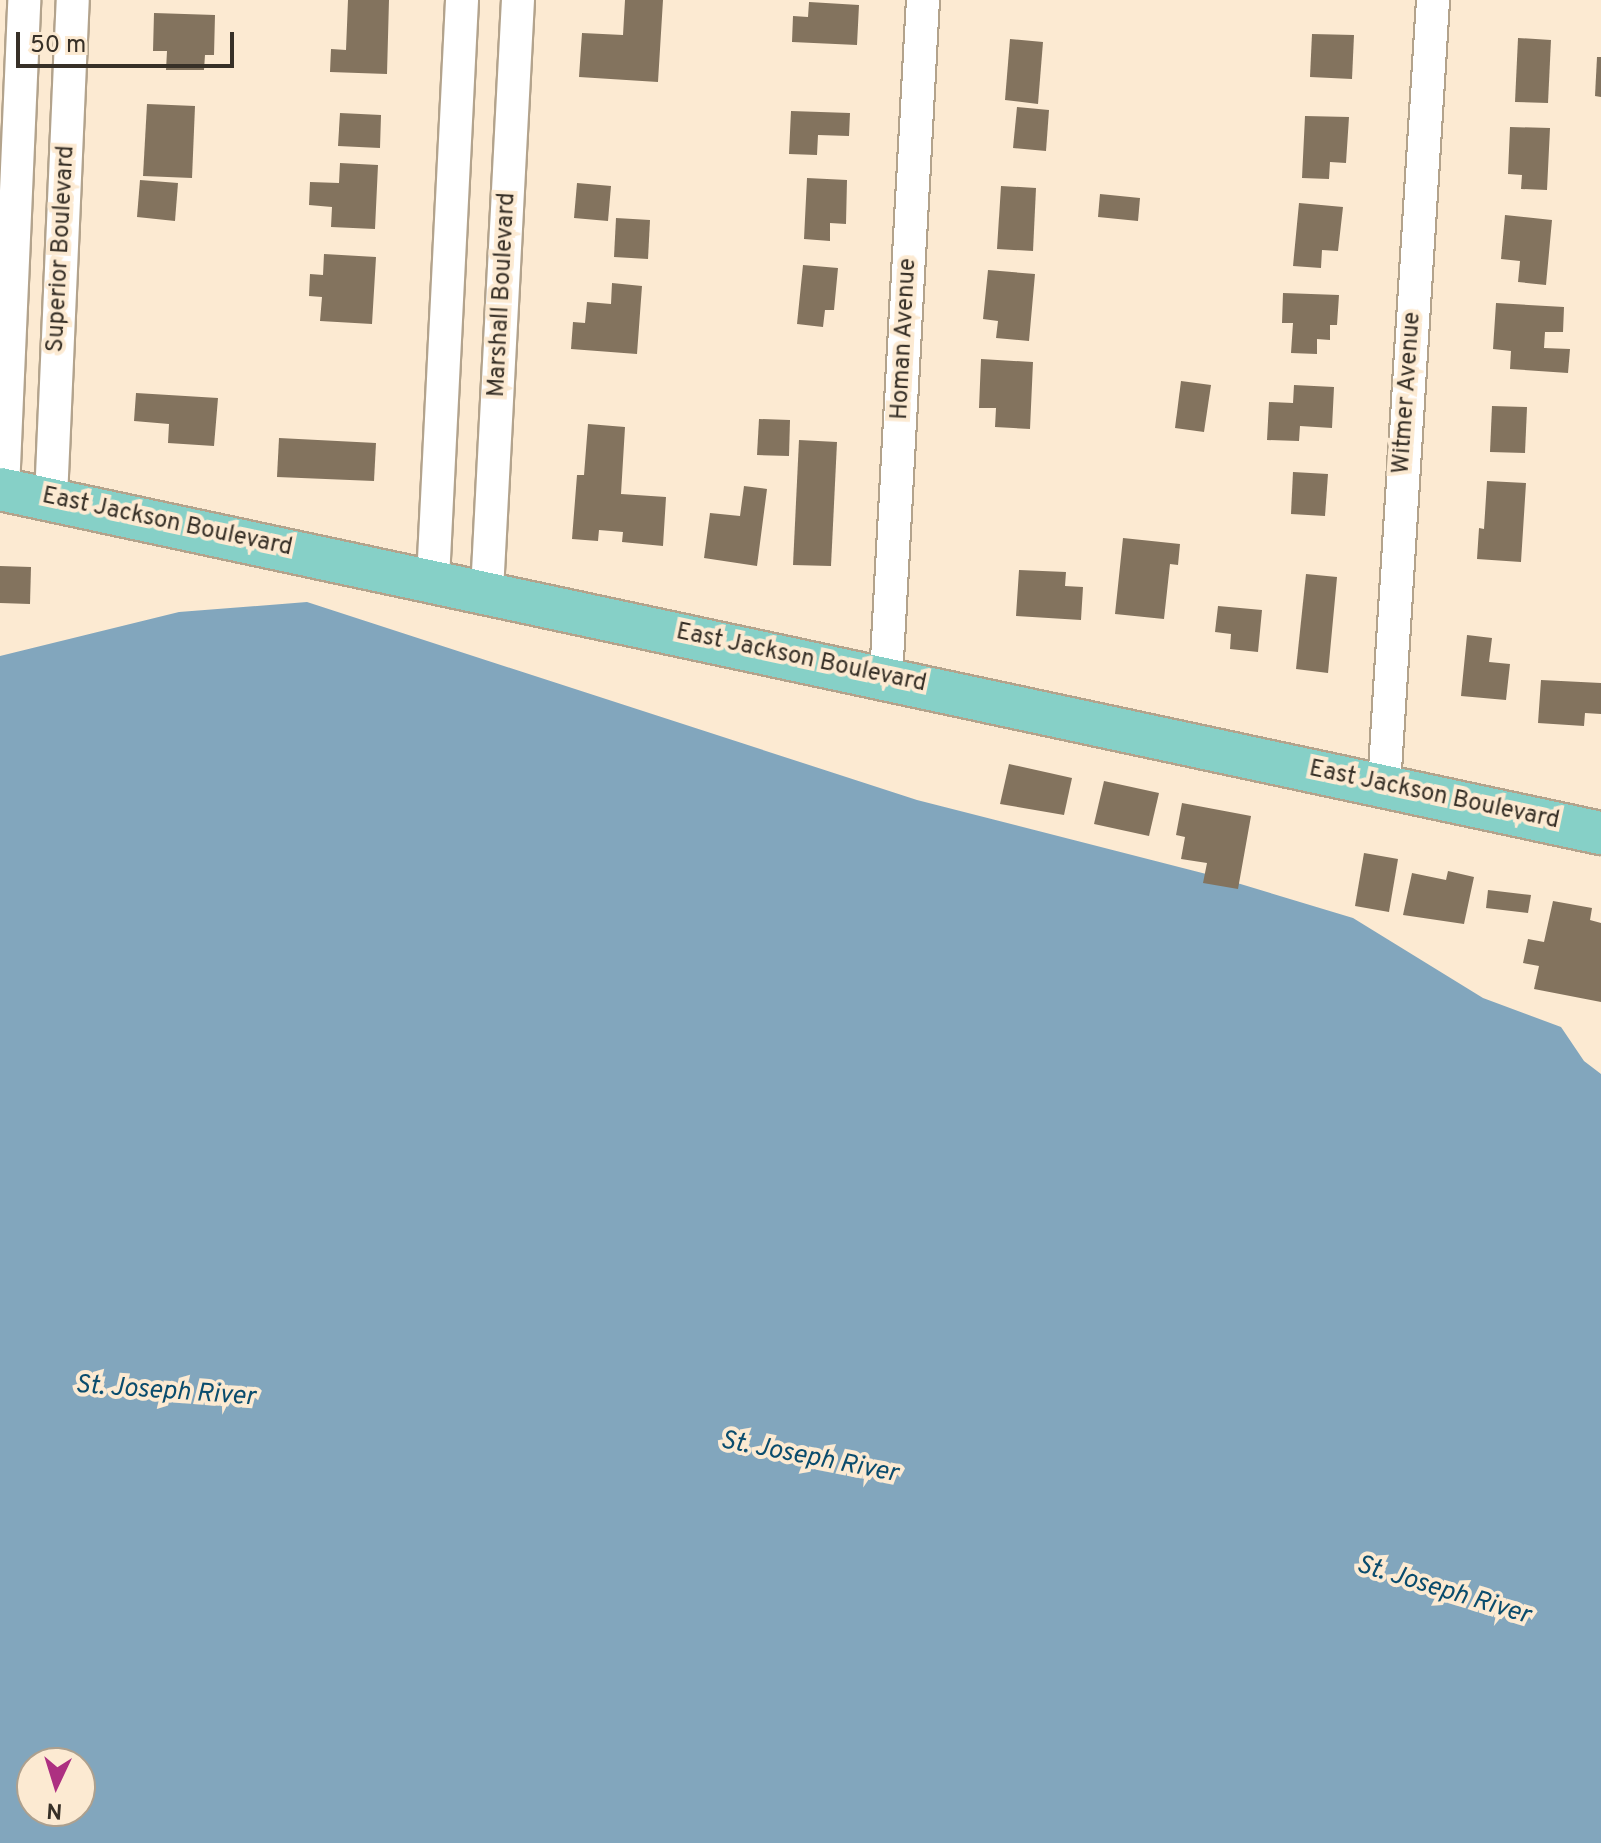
<!DOCTYPE html>
<html>
<head>
<meta charset="utf-8">
<style>
  body { margin:0 }
  #map { position:relative; width:1601px; height:1843px; overflow:hidden; background:#fcead2; font-family:Overpass,sans-serif }
  div>[style] { position:absolute }
  [style*='--x'] { left:calc(var(--x)*1px); top:calc(var(--y)*1px); width:calc(var(--w)*1px); rotate:calc(var(--a)*1deg) }
  .water>* { inset:0; background:#82a6bd }
  .building>* { inset:0; background:#83735e }
  .roads { filter:drop-shadow(2px 0 #b3a38c) drop-shadow(-2px 0 #b3a38c) drop-shadow(0 2px #b3a38c) drop-shadow(0 -2px #b3a38c) }
  .minor>* { height:32px; margin:-16px; padding:0 16px; transform-origin:16px; border-radius:16px; background:#fff }
  .major>* { height:42px; margin:-21px; padding:0 21px; transform-origin:21px; border-radius:21px; background:#86d0c7 }
  span { translate:-50% -50%; white-space:nowrap; text-align:center; line-height:1.15; -webkit-text-stroke:8px #fcead2; paint-order:stroke }
  .street-label { font-size:24px; color:#373027 }
  .water-label { font-size:26px; color:#0a4c6d; font-style:italic }
  .north { position:absolute; left:16px; top:1747px; width:80px; height:80px; box-sizing:border-box; background:#fcead2; border:2px solid #ada08e; border-radius:50%; rotate:184deg; font-size:22px; font-weight:700; line-height:32px; text-align:center; color:#373027 }
  .north::after { content:''; display:block; margin:auto; width:28px; height:36px; background:#ad3081; clip-path:polygon(50% 0,100% 100%,50% 72%,0 100%) }
  .scale { position:absolute; left:16px; top:32px; width:218px; height:36px; box-sizing:border-box; border:4px solid #373027; border-top:0; padding-left:10px; font-size:24px; line-height:28px; white-space:nowrap; color:#373027; -webkit-text-stroke:6px #fcead2; paint-order:stroke }
</style>
</head>
<body>
<div id="map">
  <div class="water">
    <div style="clip-path:polygon(evenodd,307px 602px,917px 800px,1214px 876px,1353px 918px,1483px 998px,1561px 1027px,1584px 1061px,1601px 1074px,1601px 1843px,0 1843px,0 656px,179px 612px,307px 602px,32px 1763px,80px 1763px,80px 1811px,32px 1811px,32px 1763px)"></div>
  </div>
  <div class="building">
    <div style="clip-path:polygon(348px 0,389px 0,387px 74px,330px 72px,331px 49px,346px 50px)"></div>
    <div style="clip-path:polygon(625px 0,663px 0,658px 82px,579px 77px,582px 33px,623px 35px)"></div>
    <div style="clip-path:polygon(809px 2px,859px 5px,857px 45px,792px 42px,793px 16px,808px 17px)"></div>
    <div style="clip-path:polygon(154px 13px,215px 15px,214px 55px,205px 55px,204px 70px,166px 70px,167px 51px,153px 51px)"></div>
    <div style="clip-path:polygon(1312px 34px,1354px 35px,1352px 79px,1310px 77px)"></div>
    <div style="clip-path:polygon(1518px 38px,1551px 40px,1548px 103px,1515px 102px)"></div>
    <div style="clip-path:polygon(1010px 39px,1043px 42px,1038px 104px,1005px 100px)"></div>
    <div style="clip-path:polygon(1597px 57px,1601px 57px,1601px 97px,1595px 96px)"></div>
    <div style="clip-path:polygon(147px 104px,195px 106px,192px 178px,143px 176px)"></div>
    <div style="clip-path:polygon(1017px 107px,1049px 110px,1046px 151px,1013px 148px)"></div>
    <div style="clip-path:polygon(791px 111px,850px 113px,849px 136px,818px 135px,817px 155px,789px 154px)"></div>
    <div style="clip-path:polygon(340px 113px,381px 115px,380px 148px,338px 146px)"></div>
    <div style="clip-path:polygon(1305px 116px,1349px 117px,1346px 163px,1330px 162px,1329px 179px,1302px 178px)"></div>
    <div style="clip-path:polygon(1510px 127px,1550px 128px,1547px 190px,1521px 189px,1522px 175px,1508px 174px)"></div>
    <div style="clip-path:polygon(340px 163px,378px 165px,375px 229px,331px 227px,332px 207px,309px 205px,310px 182px,339px 183px)"></div>
    <div style="clip-path:polygon(807px 178px,847px 180px,846px 224px,830px 223px,830px 241px,804px 239px)"></div>
    <div style="clip-path:polygon(140px 180px,178px 183px,175px 221px,137px 217px)"></div>
    <div style="clip-path:polygon(577px 183px,611px 186px,608px 221px,574px 218px)"></div>
    <div style="clip-path:polygon(1001px 186px,1036px 188px,1033px 251px,997px 249px)"></div>
    <div style="clip-path:polygon(1100px 194px,1140px 198px,1138px 221px,1098px 217px)"></div>
    <div style="clip-path:polygon(1299px 203px,1343px 207px,1338px 251px,1322px 250px,1321px 268px,1293px 266px)"></div>
    <div style="clip-path:polygon(1505px 215px,1552px 220px,1546px 285px,1518px 282px,1520px 261px,1501px 259px)"></div>
    <div style="clip-path:polygon(616px 218px,650px 220px,648px 259px,614px 257px)"></div>
    <div style="clip-path:polygon(324px 254px,376px 257px,372px 324px,320px 321px,322px 297px,309px 296px,310px 274px,323px 275px)"></div>
    <div style="clip-path:polygon(803px 265px,838px 268px,834px 310px,825px 310px,823px 327px,797px 324px)"></div>
    <div style="clip-path:polygon(988px 270px,1035px 274px,1029px 341px,996px 338px,998px 321px,983px 319px)"></div>
    <div style="clip-path:polygon(612px 283px,642px 286px,637px 354px,571px 349px,573px 322px,585px 323px,587px 302px,611px 304px)"></div>
    <div style="clip-path:polygon(1283px 293px,1339px 295px,1337px 325px,1330px 325px,1330px 340px,1317px 339px,1317px 354px,1291px 353px,1293px 323px,1282px 323px)"></div>
    <div style="clip-path:polygon(1496px 303px,1564px 307px,1563px 332px,1545px 332px,1544px 348px,1570px 349px,1568px 373px,1510px 369px,1511px 351px,1493px 349px)"></div>
    <div style="clip-path:polygon(981px 359px,1033px 362px,1030px 429px,995px 427px,996px 408px,979px 408px)"></div>
    <div style="clip-path:polygon(1181px 381px,1211px 385px,1204px 432px,1175px 428px)"></div>
    <div style="clip-path:polygon(1294px 385px,1334px 387px,1332px 428px,1300px 426px,1299px 441px,1267px 440px,1269px 402px,1293px 403px)"></div>
    <div style="clip-path:polygon(136px 393px,218px 398px,214px 446px,168px 443px,169px 424px,134px 421px)"></div>
    <div style="clip-path:polygon(1492px 406px,1527px 407px,1525px 453px,1490px 452px)"></div>
    <div style="clip-path:polygon(759px 419px,790px 420px,789px 456px,757px 455px)"></div>
    <div style="clip-path:polygon(588px 424px,625px 427px,621px 494px,666px 497px,663px 546px,622px 542px,623px 532px,599px 530px,598px 541px,572px 539px,577px 475px,584px 475px)"></div>
    <div style="clip-path:polygon(279px 438px,376px 443px,374px 481px,277px 477px)"></div>
    <div style="clip-path:polygon(799px 440px,837px 442px,831px 566px,793px 565px)"></div>
    <div style="clip-path:polygon(1293px 472px,1328px 474px,1325px 516px,1291px 514px)"></div>
    <div style="clip-path:polygon(1487px 481px,1526px 483px,1521px 562px,1477px 559px,1479px 528px,1484px 529px)"></div>
    <div style="clip-path:polygon(744px 486px,767px 489px,757px 566px,704px 558px,710px 513px,740px 516px)"></div>
    <div style="clip-path:polygon(1123px 538px,1180px 544px,1178px 565px,1170px 564px,1164px 619px,1115px 614px)"></div>
    <div style="clip-path:polygon(0 566px,31px 567px,30px 604px,0 603px)"></div>
    <div style="clip-path:polygon(1019px 570px,1066px 572px,1065px 586px,1083px 587px,1081px 620px,1016px 616px)"></div>
    <div style="clip-path:polygon(1306px 574px,1337px 577px,1328px 673px,1296px 669px)"></div>
    <div style="clip-path:polygon(1218px 606px,1262px 610px,1258px 652px,1230px 649px,1231px 634px,1215px 632px)"></div>
    <div style="clip-path:polygon(1467px 635px,1492px 638px,1489px 662px,1510px 664px,1506px 700px,1461px 696px)"></div>
    <div style="clip-path:polygon(1541px 680px,1601px 683px,1601px 714px,1585px 713px,1584px 726px,1538px 723px)"></div>
    <div style="clip-path:polygon(1009px 764px,1072px 778px,1064px 815px,1000px 804px)"></div>
    <div style="clip-path:polygon(1104px 781px,1159px 793px,1149px 836px,1094px 824px)"></div>
    <div style="clip-path:polygon(1182px 803px,1251px 816px,1238px 889px,1203px 883px,1207px 863px,1181px 859px,1185px 837px,1176px 835px)"></div>
    <div style="clip-path:polygon(1364px 853px,1398px 859px,1389px 912px,1355px 906px)"></div>
    <div style="clip-path:polygon(1448px 871px,1474px 877px,1464px 924px,1403px 915px,1412px 873px,1446px 880px)"></div>
    <div style="clip-path:polygon(1488px 890px,1531px 895px,1528px 913px,1486px 908px)"></div>
    <div style="clip-path:polygon(1553px 901px,1592px 908px,1590px 920px,1601px 923px,1601px 1002px,1534px 989px,1539px 966px,1523px 963px,1528px 939px,1544px 942px)"></div>
  </div>
  <div class="roads">
    <div class="minor">
      <div style="--x:3;--y:489;--w:489;--a:-87.5"></div>
      <div style="--x:51;--y:498;--w:498;--a:-87.5"></div>
      <div style="--x:433;--y:579;--w:580;--a:-87.13"></div>
      <div style="--x:487;--y:591;--w:592;--a:-87"></div>
      <div style="--x:886;--y:678;--w:679;--a:-86.88"></div>
      <div style="--x:1384;--y:786;--w:788;--a:-86.43"></div>
    </div>
    <div class="major">
      <div style="--x:0;--y:489;--w:1638;--a:12.13"></div>
    </div>
  </div>
  <div class="street-label">
    <span style="left:62px;top:249px;rotate:-87deg">Superior Boulevard</span>
    <span style="left:503px;top:295px;rotate:-87deg">Marshall Boulevard</span>
    <span style="left:905px;top:339px;rotate:-87deg">Homan Avenue</span>
    <span style="left:1408px;top:393px;rotate:-86deg">Witmer Avenue</span>
    <span style="left:167px;top:523px;rotate:12deg">East Jackson Boulevard</span>
    <span style="left:801px;top:659px;rotate:12deg">East Jackson Boulevard</span>
    <span style="left:1434px;top:796px;rotate:12deg">East Jackson Boulevard</span>
  </div>
  <div class="water-label">
    <span style="left:165px;top:1392px;rotate:4deg">St. Joseph River</span>
    <span style="left:809px;top:1458px;rotate:11deg">St. Joseph River</span>
    <span style="left:1443px;top:1591px;rotate:17deg">St. Joseph River</span>
  </div>
  <div class="north">N</div>
  <div class="scale">50 m</div>
</div>
</body>
</html>
